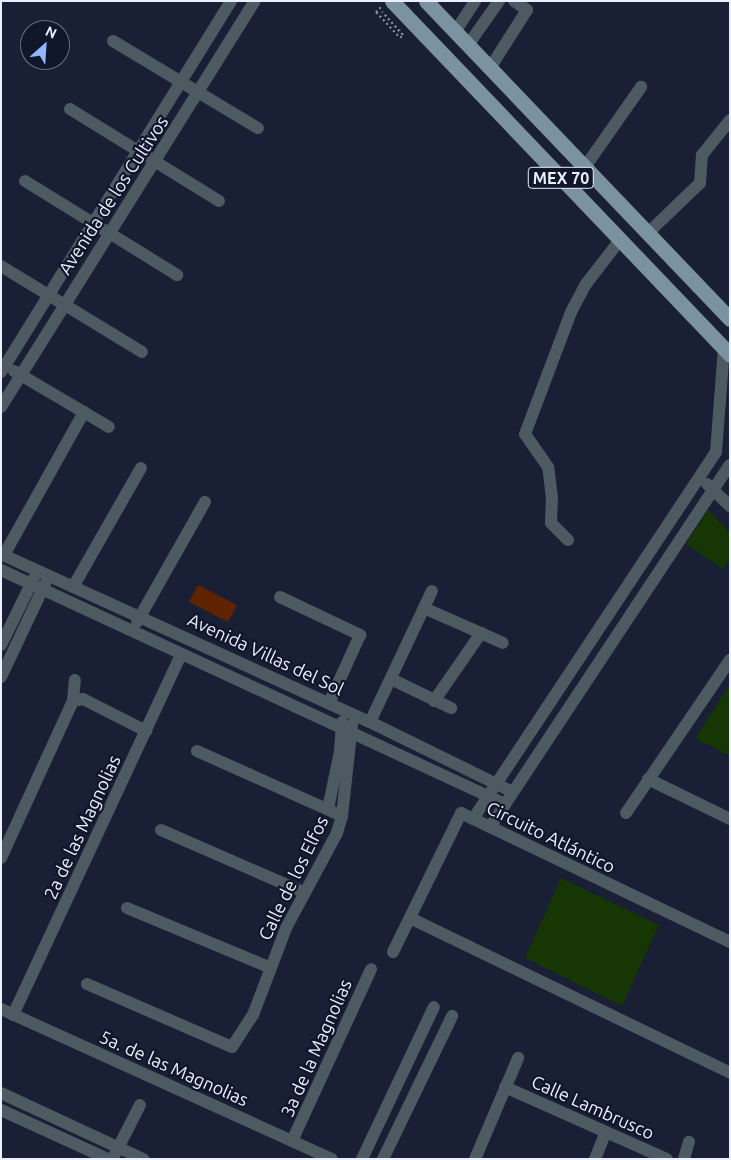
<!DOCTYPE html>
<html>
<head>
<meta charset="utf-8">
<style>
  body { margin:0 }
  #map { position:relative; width:731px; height:1160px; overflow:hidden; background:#192035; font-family:Ubuntu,sans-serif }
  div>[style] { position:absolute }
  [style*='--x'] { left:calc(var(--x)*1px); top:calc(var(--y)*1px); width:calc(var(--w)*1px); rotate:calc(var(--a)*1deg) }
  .green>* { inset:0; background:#163604 }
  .building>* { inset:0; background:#602300 }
  .path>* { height:2px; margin-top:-1px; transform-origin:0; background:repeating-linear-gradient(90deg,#888ea0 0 2.5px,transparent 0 5px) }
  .minor>* { height:12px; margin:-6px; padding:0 6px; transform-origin:6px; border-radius:6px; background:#4e5a61 }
  .major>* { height:15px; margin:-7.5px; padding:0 7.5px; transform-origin:7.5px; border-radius:7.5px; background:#7b93a0 }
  span { translate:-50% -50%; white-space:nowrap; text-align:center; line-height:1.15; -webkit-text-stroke:4.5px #10172a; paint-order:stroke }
  .shield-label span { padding:1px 4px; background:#10172a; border:1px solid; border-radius:4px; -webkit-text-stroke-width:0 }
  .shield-label { font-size:16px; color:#ebf0ff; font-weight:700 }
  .street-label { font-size:18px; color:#ebf0ff }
  .frame { position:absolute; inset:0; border:2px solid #ebf0ff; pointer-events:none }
  .north { position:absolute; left:20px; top:20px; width:50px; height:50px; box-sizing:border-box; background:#10172a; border:1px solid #686e7f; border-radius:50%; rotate:26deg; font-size:14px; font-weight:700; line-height:20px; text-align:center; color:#ebf0ff }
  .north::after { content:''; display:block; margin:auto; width:18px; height:22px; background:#91b8fd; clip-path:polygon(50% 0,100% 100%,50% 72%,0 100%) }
</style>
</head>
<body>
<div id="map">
  <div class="green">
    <div style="clip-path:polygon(708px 510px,730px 533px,730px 559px,723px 569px,686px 544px)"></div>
    <div style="clip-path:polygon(730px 685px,730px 756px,695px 738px)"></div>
    <div style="clip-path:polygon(561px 878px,659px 925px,622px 1006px,525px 958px)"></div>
  </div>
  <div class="building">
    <div style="clip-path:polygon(198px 585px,237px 605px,228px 622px,189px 602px)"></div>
  </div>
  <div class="path">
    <div style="--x:381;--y:7;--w:7;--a:135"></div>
    <div style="--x:376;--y:12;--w:35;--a:47"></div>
    <div style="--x:400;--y:38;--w:4;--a:-45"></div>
    <div style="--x:403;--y:35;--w:31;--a:-132"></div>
  </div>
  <div class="minor">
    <div style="--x:455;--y:32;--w:37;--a:-57"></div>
    <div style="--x:113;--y:41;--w:169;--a:31"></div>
    <div style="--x:468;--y:45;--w:54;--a:-54.8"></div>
    <div style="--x:490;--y:68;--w:69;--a:-57.5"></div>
    <div style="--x:527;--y:10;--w:16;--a:-145"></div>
    <div style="--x:70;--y:109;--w:175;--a:31.7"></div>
    <div style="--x:585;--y:167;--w:98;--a:-55"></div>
    <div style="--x:25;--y:181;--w:179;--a:31.7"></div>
    <div style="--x:648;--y:233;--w:72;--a:-43.9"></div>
    <div style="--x:700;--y:183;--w:28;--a:-86"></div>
    <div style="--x:702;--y:155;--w:45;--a:-51.3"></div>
    <div style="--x:1;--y:266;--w:165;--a:31.4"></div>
    <div style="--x:14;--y:371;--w:110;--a:30.5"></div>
    <div style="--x:1;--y:372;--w:437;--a:-58.2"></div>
    <div style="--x:1;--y:407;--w:479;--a:-58"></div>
    <div style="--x:707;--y:484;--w:32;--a:44"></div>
    <div style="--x:568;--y:540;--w:24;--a:-135"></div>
    <div style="--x:551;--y:523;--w:25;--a:-88"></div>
    <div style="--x:552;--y:498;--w:31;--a:-97"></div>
    <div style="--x:548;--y:467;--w:40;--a:-124.9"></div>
    <div style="--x:525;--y:434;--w:130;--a:-69.3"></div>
    <div style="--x:571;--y:312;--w:32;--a:-62"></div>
    <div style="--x:586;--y:284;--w:56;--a:-52.3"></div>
    <div style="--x:1;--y:554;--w:405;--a:24.5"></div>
    <div style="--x:370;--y:722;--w:159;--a:26.1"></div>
    <div style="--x:4;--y:555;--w:164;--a:-60.8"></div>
    <div style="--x:1;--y:570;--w:556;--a:24.9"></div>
    <div style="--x:73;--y:587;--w:137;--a:-60.3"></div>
    <div style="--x:280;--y:597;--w:89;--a:25.4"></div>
    <div style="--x:360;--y:635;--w:75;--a:114.5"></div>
    <div style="--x:424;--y:608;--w:86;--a:23.9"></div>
    <div style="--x:137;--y:622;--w:138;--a:-60.5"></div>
    <div style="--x:1;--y:645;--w:75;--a:-63.8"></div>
    <div style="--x:1;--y:677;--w:103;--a:-64.7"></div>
    <div style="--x:391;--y:679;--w:67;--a:25.8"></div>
    <div style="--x:73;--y:701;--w:21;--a:-85"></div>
    <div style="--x:434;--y:701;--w:83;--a:-55.3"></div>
    <div style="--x:370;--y:722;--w:145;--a:-64.7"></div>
    <div style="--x:197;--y:751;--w:159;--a:24.1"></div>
    <div style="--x:648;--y:779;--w:91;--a:26"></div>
    <div style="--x:328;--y:809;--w:59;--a:-78.3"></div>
    <div style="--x:340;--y:751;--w:29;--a:-86"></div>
    <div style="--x:626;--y:813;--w:185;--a:-55.8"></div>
    <div style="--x:473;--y:819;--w:440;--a:-56.5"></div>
    <div style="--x:716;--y:452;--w:103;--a:-85.6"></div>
    <div style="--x:490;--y:827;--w:434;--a:-56.5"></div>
    <div style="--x:161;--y:830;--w:157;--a:23.6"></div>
    <div style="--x:1;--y:858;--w:173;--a:-65.4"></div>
    <div style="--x:73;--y:701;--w:10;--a:-11"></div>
    <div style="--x:83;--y:699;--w:71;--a:26.9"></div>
    <div style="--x:127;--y:908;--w:154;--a:22.6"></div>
    <div style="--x:410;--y:918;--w:356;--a:25.8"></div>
    <div style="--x:393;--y:952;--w:155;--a:-63.9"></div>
    <div style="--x:461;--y:813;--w:298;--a:25.6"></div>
    <div style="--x:87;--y:984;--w:158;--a:23.5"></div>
    <div style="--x:232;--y:1047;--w:38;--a:-57"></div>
    <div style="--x:253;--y:1015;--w:93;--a:-69.2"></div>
    <div style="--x:286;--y:928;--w:108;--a:-61.8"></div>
    <div style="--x:337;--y:833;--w:18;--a:-74"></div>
    <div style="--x:342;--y:816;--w:92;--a:-83.7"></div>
    <div style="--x:1;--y:1009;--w:363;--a:24.4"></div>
    <div style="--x:13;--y:1015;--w:398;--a:-65"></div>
    <div style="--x:505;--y:1087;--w:177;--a:24"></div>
    <div style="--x:1;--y:1093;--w:157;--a:24.9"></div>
    <div style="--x:1;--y:1110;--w:118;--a:24.6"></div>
    <div style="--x:292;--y:1141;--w:189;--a:-65.3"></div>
    <div style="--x:115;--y:1154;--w:55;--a:-63"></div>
    <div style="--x:362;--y:1159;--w:168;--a:-64.7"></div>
    <div style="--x:383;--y:1159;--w:159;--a:-64.2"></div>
    <div style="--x:475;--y:1159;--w:110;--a:-66.9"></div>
    <div style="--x:595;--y:1159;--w:29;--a:-68"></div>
    <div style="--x:684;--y:1159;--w:18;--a:-74"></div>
  </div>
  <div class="major">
    <div style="--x:392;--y:1;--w:489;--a:46.3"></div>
    <div style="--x:426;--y:1;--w:440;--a:46.3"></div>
  </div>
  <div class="shield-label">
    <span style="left:561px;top:178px">MEX 70</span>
  </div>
  <div class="street-label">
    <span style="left:113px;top:195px;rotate:-57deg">Avenida de los Cultivos</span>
    <span style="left:266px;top:654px;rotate:25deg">Avenida Villas del Sol</span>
    <span style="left:82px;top:827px;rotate:-65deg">2a de las Magnolias</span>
    <span style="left:551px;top:837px;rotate:26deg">Circuito Atlántico</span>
    <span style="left:293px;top:878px;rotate:-64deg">Calle de los Elfos</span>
    <span style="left:316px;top:1048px;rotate:-66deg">3a de la Magnolias</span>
    <span style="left:174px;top:1068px;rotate:24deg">5a. de las Magnolias</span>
    <span style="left:593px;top:1107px;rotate:24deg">Calle Lambrusco</span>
  </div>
  <div class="frame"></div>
  <div class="north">N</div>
</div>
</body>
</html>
